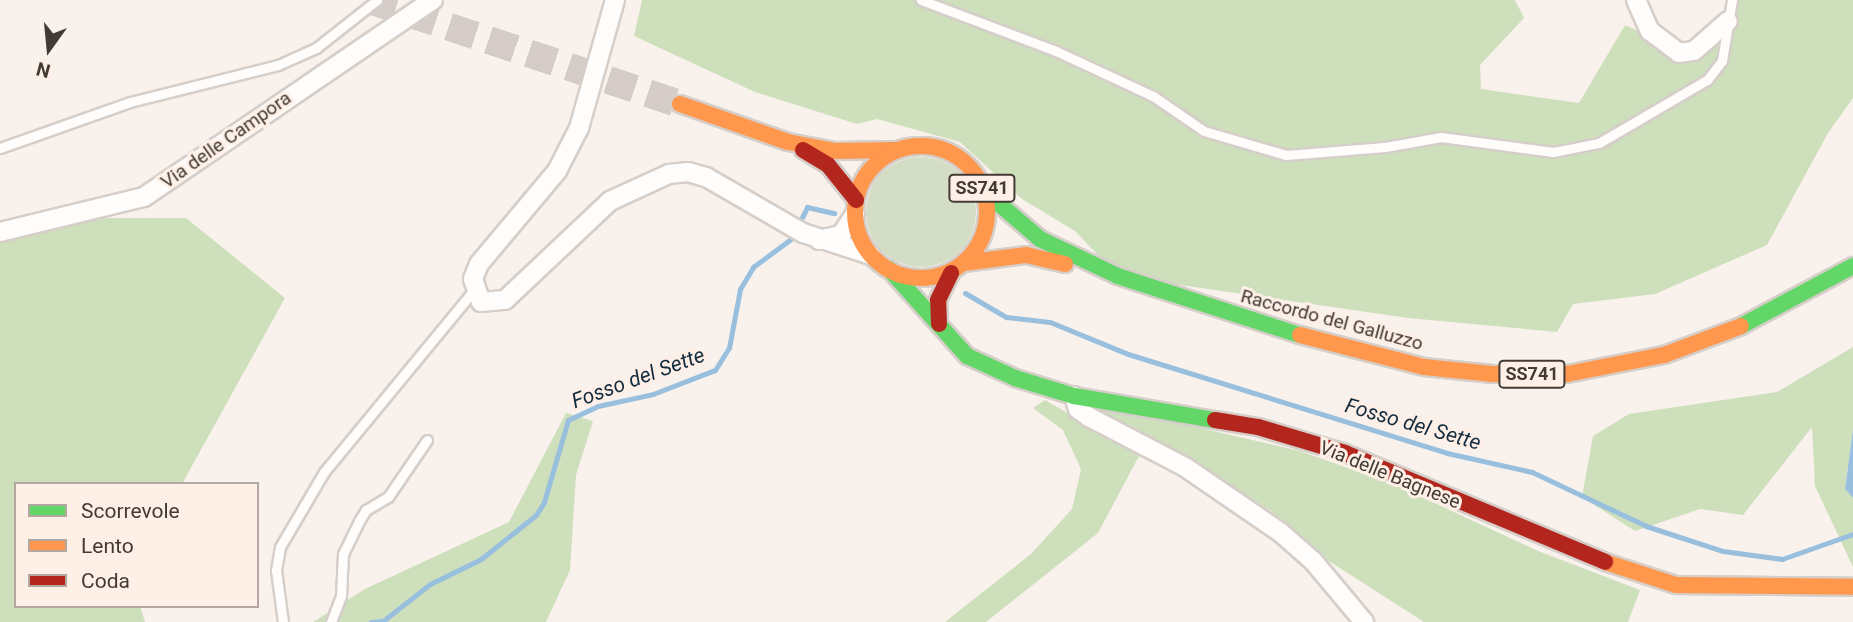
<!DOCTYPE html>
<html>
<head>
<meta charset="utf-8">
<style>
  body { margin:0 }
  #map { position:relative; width:1853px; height:622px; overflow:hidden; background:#f9f1ec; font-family:Roboto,sans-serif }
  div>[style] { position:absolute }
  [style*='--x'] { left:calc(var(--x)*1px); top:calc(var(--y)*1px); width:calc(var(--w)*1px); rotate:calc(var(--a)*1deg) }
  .green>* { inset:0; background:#d4dec6 }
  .round { border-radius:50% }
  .forest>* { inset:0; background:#cedfbc }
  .water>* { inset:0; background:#98bfdd }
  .stream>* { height:5px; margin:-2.5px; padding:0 2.5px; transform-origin:2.5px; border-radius:2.5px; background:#98bfdd }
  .primary-tunnel>* { height:28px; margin-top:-14px; transform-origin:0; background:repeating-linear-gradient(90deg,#d5ccc7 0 28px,transparent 0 42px) }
  .roads { filter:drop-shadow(2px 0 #d5cec9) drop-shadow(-2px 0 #d5cec9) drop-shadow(0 2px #d5cec9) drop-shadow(0 -2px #d5cec9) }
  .lane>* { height:9px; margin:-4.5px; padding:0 4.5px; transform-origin:4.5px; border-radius:4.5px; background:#fefdfc }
  .street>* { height:18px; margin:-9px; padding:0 9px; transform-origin:9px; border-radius:9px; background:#fefdfc }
  .fast>* { height:16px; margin:-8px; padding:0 8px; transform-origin:8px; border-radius:8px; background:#63d668 }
  .slow>* { height:16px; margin:-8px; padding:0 8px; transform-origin:8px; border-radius:8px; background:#ff974d }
  .slow>.ring { margin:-8px; padding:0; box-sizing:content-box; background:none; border:16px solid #ff974d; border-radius:50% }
  .jam>* { height:16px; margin:-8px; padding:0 8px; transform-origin:8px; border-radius:8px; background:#b3261e }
  span { translate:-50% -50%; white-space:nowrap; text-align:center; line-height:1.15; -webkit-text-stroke:6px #fef0e7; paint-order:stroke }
  .shield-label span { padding:2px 5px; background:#fef0e7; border:2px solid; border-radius:5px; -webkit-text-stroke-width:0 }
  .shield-label { font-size:18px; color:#433a34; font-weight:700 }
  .street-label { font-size:19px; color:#433a34 }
  .water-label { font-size:21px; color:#122c40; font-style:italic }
  .legend { position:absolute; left:14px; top:482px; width:245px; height:126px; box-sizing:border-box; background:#fef0e7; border:2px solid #b3a79f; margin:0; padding:9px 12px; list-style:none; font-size:21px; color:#433a34 }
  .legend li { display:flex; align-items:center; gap:14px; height:35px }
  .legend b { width:35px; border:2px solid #b3a79f }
  .north { position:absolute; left:14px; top:14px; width:70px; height:70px; -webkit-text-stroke:5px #fef0e7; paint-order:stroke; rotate:195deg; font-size:19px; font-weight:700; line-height:28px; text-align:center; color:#433a34 }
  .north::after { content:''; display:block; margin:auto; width:24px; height:32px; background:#433a34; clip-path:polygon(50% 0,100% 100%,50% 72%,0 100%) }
</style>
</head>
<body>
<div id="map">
  <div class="green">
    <div class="round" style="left:866px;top:157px;width:110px;height:110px"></div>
  </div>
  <div class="forest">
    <div style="clip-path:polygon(642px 0,1515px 0,1524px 18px,1480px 65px,1481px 89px,1579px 103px,1625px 25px,1695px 57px,1724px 28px,1729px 0,1853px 0,1853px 98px,1828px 133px,1767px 245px,1655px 294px,1573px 304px,1557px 332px,1408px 318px,1118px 276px,1075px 231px,1022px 199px,960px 142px,877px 119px,857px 124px,755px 92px,634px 36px)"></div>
    <div style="clip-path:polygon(107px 218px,186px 218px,285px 298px,182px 484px,16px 484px,16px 606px,140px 606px,145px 622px,0 622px,0 238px)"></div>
    <div style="clip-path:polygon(1853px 347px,1853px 429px,1845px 488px,1853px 498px,1853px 567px,1815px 486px,1812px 427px,1743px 515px,1700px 509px,1635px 531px,1582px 497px,1593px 436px,1629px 414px,1777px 392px)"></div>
    <div style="clip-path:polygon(1045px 400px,1071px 415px,1109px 407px,1300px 451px,1398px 486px,1538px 551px,1640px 590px,1628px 622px,1424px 622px,1324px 558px,1271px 511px,1156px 444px,1139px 456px,1098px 533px,986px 622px,945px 622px,1031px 554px,1072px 509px,1081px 469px,1063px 430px,1033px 408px)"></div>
    <div style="clip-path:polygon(566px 413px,593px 421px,576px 475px,570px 570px,546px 622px,313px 622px,365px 589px,509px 522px)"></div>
  </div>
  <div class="water">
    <div style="clip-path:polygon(1853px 429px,1853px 498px,1845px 489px)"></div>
  </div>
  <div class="stream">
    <div style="--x:965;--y:293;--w:48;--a:30.3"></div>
    <div style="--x:1006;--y:317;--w:44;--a:6.5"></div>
    <div style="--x:1050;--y:322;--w:84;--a:22.3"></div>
    <div style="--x:1128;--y:354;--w:334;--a:17.2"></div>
    <div style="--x:1447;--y:453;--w:87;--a:12.6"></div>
    <div style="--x:1532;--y:472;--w:126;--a:25.3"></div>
    <div style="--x:1646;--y:526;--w:81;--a:18"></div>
    <div style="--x:1723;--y:551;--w:60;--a:7.7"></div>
    <div style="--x:1782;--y:559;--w:75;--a:-19.4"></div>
    <div style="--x:371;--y:622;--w:12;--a:-5"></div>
    <div style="--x:383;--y:621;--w:60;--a:-38.2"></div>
    <div style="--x:430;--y:584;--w:57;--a:-26.1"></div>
    <div style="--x:481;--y:559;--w:70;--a:-38.7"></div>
    <div style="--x:536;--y:515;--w:15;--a:-58"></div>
    <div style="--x:544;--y:502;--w:85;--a:-73.7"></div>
    <div style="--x:568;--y:420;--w:33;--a:-25"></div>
    <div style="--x:598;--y:406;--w:56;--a:-12.3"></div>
    <div style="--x:653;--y:394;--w:66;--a:-21.2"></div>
    <div style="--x:715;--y:370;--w:26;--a:-58"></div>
    <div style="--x:729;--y:348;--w:60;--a:-79.4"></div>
    <div style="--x:740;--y:289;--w:26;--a:-59"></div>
    <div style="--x:753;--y:267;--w:47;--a:-36.4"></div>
    <div style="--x:791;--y:239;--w:36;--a:-63"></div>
    <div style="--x:807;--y:207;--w:28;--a:13"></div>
  </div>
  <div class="primary-tunnel">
    <div style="--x:369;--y:0;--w:328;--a:18.5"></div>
  </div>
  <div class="roads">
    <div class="lane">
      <div style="--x:921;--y:0;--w:144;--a:20.7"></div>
      <div style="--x:1056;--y:51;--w:107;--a:24.9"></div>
      <div style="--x:1153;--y:96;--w:62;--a:34.5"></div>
      <div style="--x:1204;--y:131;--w:85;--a:16.3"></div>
      <div style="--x:1286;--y:155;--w:99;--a:-4.6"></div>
      <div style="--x:1385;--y:147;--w:57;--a:-10.1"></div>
      <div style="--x:1441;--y:137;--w:113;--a:7.6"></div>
      <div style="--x:1553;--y:152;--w:47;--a:-11.1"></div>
      <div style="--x:1599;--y:143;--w:125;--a:-30.3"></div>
      <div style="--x:1707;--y:80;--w:24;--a:-52"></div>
      <div style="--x:1722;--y:61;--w:62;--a:-80.7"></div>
      <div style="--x:0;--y:148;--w:138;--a:-19.5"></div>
      <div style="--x:130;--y:102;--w:153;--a:-14"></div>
      <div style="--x:278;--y:65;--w:42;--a:-24.1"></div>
      <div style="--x:316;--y:48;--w:78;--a:-38.2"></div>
      <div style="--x:283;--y:622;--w:52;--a:-97.7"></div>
      <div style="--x:276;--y:570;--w:23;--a:-80"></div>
      <div style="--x:280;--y:547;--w:87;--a:-59.6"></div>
      <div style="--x:324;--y:472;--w:236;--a:-50.5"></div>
      <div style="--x:331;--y:622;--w:28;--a:-69"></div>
      <div style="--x:341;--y:596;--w:42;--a:-87.3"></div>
      <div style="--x:343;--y:554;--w:37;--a:-64"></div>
      <div style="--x:359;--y:521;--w:13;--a:-58"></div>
      <div style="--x:366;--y:510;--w:26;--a:-31"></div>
      <div style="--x:388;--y:497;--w:69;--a:-55.6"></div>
    </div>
    <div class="street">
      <div style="--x:615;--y:0;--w:133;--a:105.7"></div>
      <div style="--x:579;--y:128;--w:48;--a:117.1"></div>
      <div style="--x:557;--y:171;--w:121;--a:130"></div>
      <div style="--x:479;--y:264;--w:16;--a:112"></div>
      <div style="--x:473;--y:279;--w:24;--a:71"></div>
      <div style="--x:481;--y:302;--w:24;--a:-5"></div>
      <div style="--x:505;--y:300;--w:144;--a:-43.3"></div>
      <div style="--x:610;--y:201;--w:65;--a:-24.6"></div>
      <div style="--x:669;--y:174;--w:19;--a:-6"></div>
      <div style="--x:688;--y:172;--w:19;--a:16"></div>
      <div style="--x:706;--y:177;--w:112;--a:30"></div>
      <div style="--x:803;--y:233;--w:71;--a:17.9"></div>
      <div style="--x:1636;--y:0;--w:34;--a:66"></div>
      <div style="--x:1650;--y:31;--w:36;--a:37"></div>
      <div style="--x:1679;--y:53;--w:15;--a:-8"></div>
      <div style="--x:1694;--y:51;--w:45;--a:-41.4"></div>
      <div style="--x:0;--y:232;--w:148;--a:-13.7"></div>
      <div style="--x:144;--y:197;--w:350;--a:-34.3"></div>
      <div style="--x:819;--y:240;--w:23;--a:-13"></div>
      <div style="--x:841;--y:235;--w:25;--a:-56"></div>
      <div style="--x:1074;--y:396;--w:14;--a:73"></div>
      <div style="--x:1078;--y:409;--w:14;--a:36"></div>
      <div style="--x:1089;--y:417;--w:108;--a:27.5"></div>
      <div style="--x:1185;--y:467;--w:115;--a:34.4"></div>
      <div style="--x:1280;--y:532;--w:44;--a:41.3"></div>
      <div style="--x:1313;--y:561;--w:80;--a:50.1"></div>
    </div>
    <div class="fast">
      <div style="--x:984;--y:191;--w:74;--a:40.6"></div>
      <div style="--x:1040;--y:239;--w:86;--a:25.4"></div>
      <div style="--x:1118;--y:276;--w:191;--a:18"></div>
      <div style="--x:889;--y:269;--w:117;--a:48.1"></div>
      <div style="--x:967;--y:356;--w:53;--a:24.6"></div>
      <div style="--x:1015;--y:378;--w:62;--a:17"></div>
      <div style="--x:1074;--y:396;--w:143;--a:9.7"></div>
      <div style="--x:1741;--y:326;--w:127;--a:-28.2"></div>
    </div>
    <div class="slow">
      <div style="--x:680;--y:104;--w:114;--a:19.4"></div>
      <div style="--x:788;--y:142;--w:48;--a:10.8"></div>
      <div style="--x:835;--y:151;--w:63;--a:-0.9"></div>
      <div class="ring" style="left:855px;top:146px;width:116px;height:116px"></div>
      <div style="--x:964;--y:263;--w:63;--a:-7.4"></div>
      <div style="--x:1026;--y:255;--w:40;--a:13"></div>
      <div style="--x:1300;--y:335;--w:128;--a:14.5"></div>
      <div style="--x:1424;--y:367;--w:69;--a:5.8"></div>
      <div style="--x:1493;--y:374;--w:74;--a:0"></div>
      <div style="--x:1567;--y:374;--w:99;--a:-11.1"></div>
      <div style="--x:1664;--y:355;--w:82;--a:-20.6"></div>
      <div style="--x:1605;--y:562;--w:75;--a:17.9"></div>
      <div style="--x:1676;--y:585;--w:177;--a:0.6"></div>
    </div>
    <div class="jam">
      <div style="--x:803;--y:150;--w:29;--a:31"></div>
      <div style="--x:828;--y:165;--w:45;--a:51.3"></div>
      <div style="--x:939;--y:324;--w:24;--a:-92"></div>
      <div style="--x:938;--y:300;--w:30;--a:-64"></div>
      <div style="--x:1215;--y:420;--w:44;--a:9.2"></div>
      <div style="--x:1258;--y:427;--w:91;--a:16.6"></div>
      <div style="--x:1345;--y:453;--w:282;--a:22.7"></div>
    </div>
  </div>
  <div class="shield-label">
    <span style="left:982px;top:188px">SS741</span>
    <span style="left:1532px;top:374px">SS741</span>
  </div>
  <div class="street-label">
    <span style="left:226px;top:140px;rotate:-35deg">Via delle Campora</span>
    <span style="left:1332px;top:320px;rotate:15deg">Raccordo del Galluzzo</span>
    <span style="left:1390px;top:475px;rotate:22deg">Via delle Bagnese</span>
  </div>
  <div class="water-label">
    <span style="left:638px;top:378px;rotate:-20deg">Fosso del Sette</span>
    <span style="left:1413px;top:424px;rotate:16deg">Fosso del Sette</span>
  </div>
  <ul class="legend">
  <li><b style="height:9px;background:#63d668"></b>Scorrevole</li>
  <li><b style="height:9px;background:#ff974d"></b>Lento</li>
  <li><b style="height:9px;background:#b3261e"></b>Coda</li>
  </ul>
  <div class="north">N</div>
</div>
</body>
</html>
